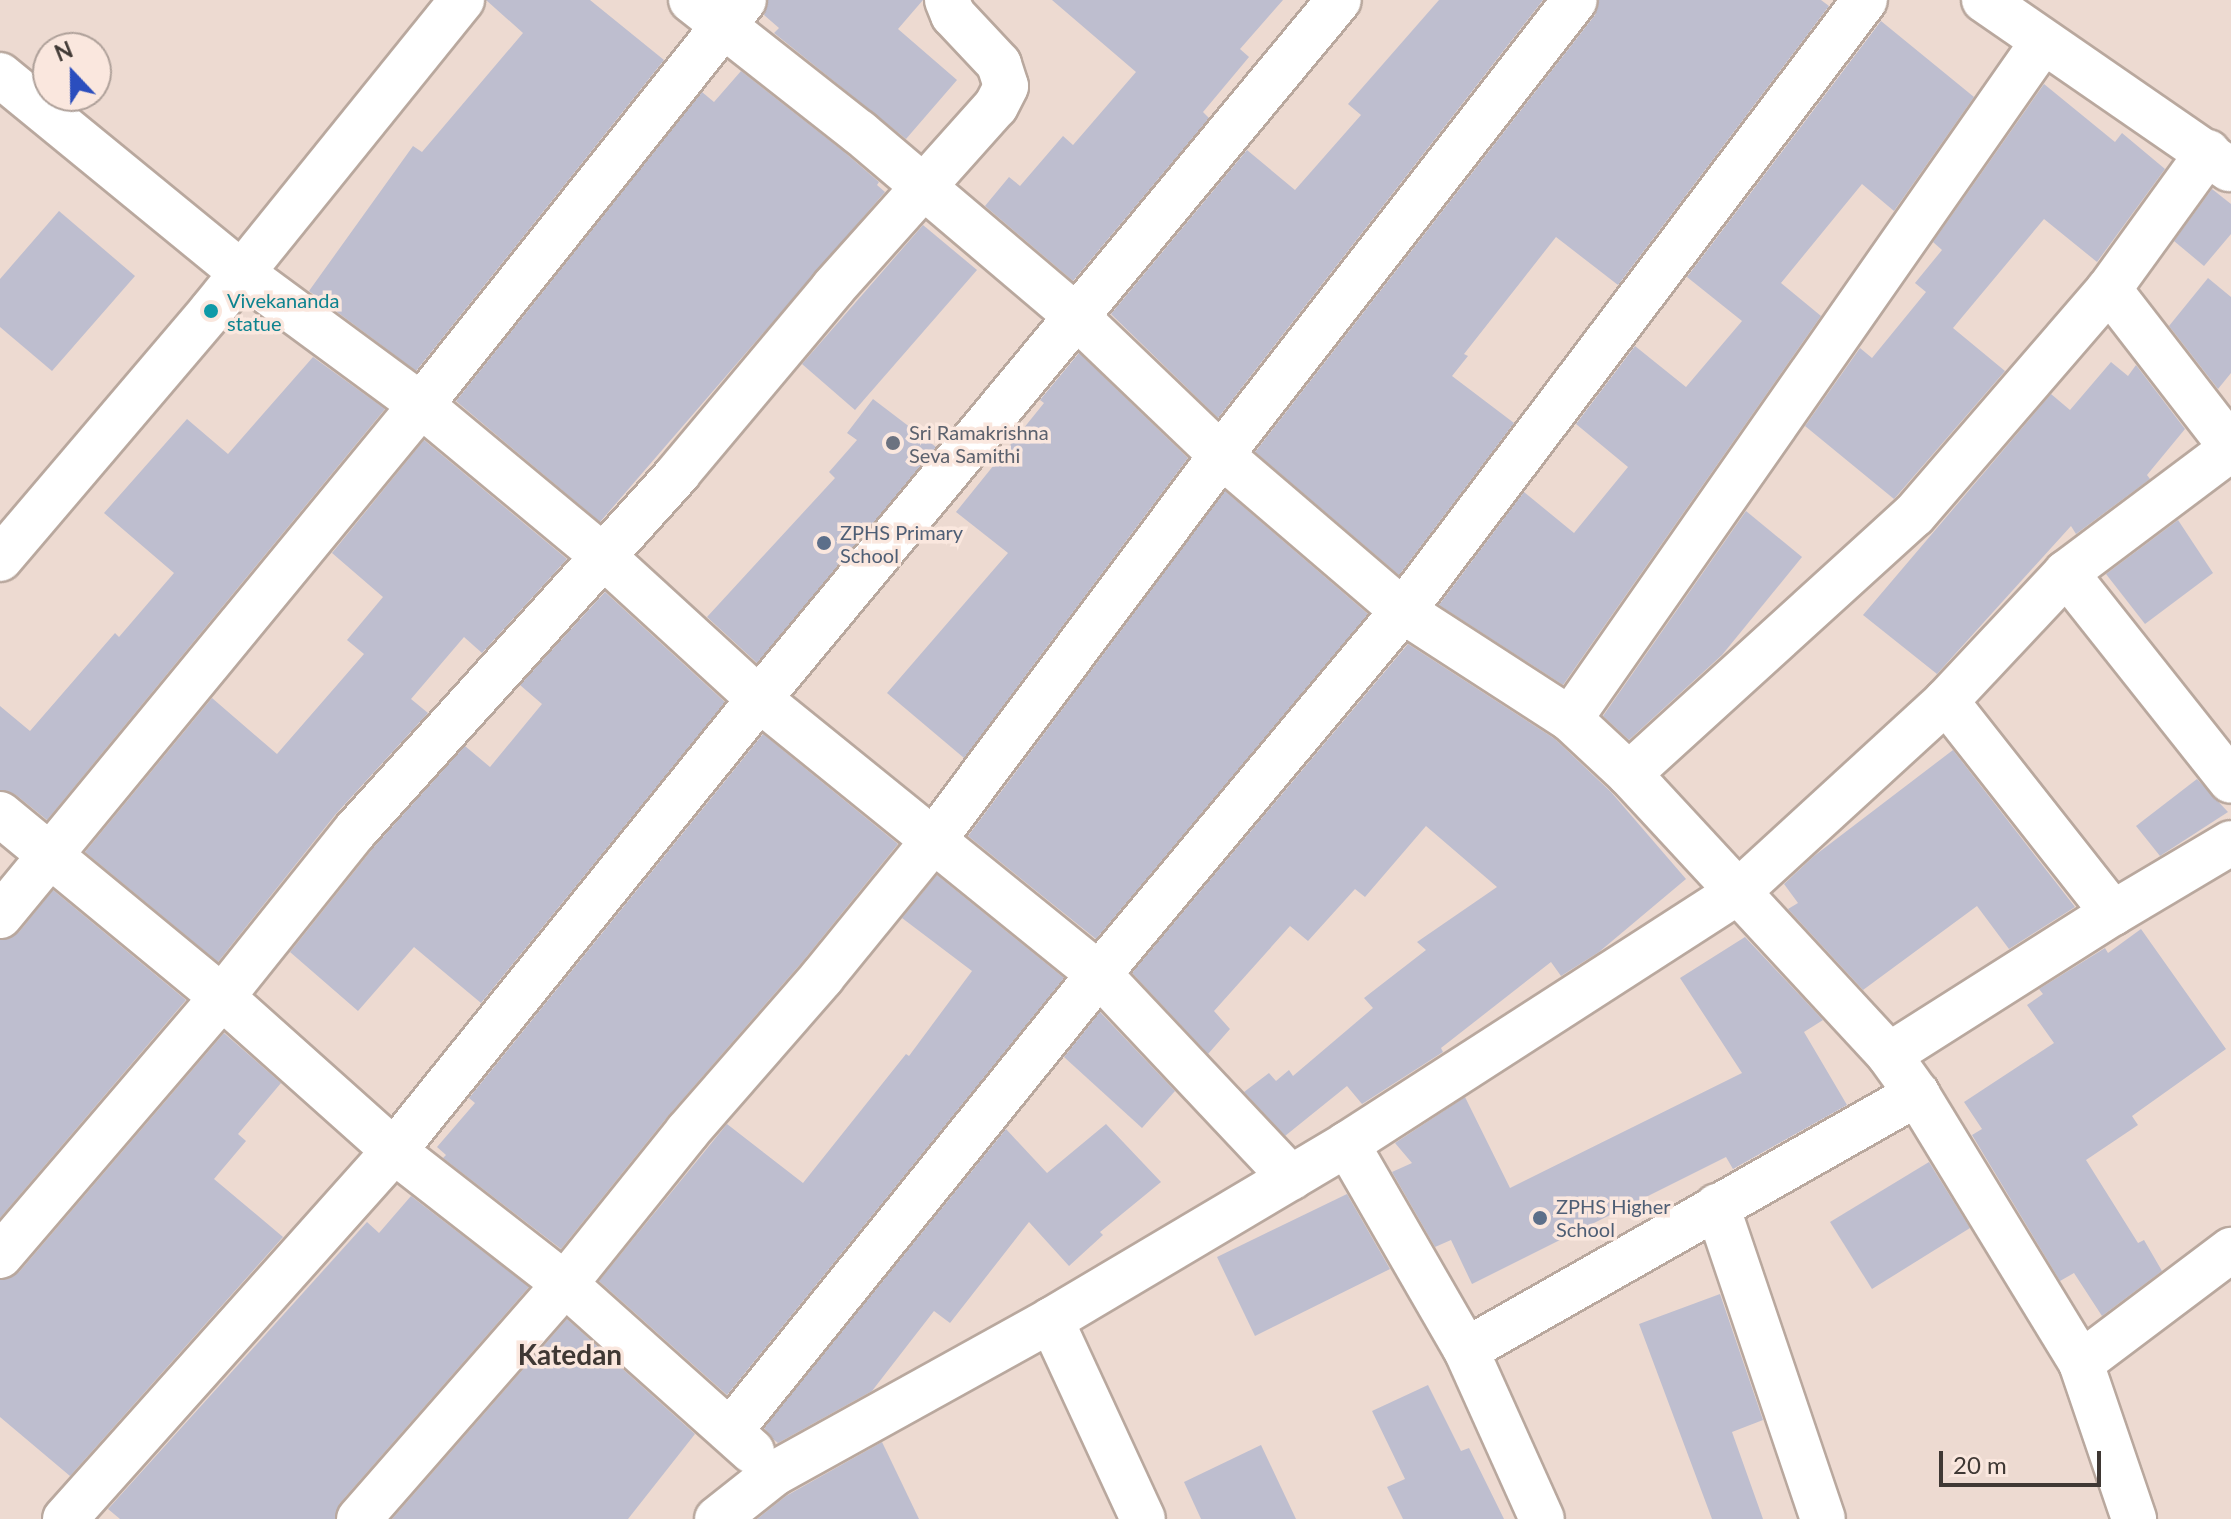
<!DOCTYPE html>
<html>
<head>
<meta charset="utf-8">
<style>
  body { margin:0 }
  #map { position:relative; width:2231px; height:1519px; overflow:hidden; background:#eddad1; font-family:Lato,sans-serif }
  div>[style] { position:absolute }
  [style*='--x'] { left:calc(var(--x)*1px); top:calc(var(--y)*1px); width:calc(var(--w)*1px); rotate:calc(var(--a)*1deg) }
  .building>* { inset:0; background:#bebecf }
  .roads { filter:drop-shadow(2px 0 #b9a89e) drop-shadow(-2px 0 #b9a89e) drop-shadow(0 2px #b9a89e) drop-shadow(0 -2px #b9a89e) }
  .minor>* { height:44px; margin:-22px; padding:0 22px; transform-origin:22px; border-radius:22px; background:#fff }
  .dots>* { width:22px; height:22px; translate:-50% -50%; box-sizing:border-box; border:4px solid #fae7de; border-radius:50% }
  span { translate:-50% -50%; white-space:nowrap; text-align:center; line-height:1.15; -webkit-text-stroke:7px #fae7de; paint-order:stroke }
  .culture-label { font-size:20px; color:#0d838f }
  .left { translate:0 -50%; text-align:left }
  .worship-label { font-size:20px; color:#5b616d }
  .service-label { font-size:20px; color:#4e5e75 }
  .district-label { font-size:28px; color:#3f3834; font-weight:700 }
  .north { position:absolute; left:32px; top:32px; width:80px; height:80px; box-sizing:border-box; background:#fae7de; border:2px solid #afa19a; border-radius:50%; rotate:338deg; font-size:22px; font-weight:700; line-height:32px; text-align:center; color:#3f3834 }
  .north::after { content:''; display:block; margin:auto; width:28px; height:36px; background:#2b4ebe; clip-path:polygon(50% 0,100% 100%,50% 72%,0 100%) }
  .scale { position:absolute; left:1939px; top:1451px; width:162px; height:36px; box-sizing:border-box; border:4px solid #3f3834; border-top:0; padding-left:10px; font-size:24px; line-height:28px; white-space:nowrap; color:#3f3834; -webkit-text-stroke:6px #fae7de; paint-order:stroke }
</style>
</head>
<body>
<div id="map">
  <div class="building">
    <div style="clip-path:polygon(486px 0,590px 0,664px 60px,416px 371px,309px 291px,413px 146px,422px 152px,523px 33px)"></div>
    <div style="clip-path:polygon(768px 0,923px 0,898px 29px,957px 80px,906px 139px,774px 33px,779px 28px,764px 15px)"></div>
    <div style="clip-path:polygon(1052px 0,1283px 0,1240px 49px,1249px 57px,1203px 112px,1209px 118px,1073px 281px,985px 206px,1009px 177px,1020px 186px,1063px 136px,1073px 145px,1136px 72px)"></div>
    <div style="clip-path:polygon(1439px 0,1543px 0,1218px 418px,1111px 314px,1247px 150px,1295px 190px,1361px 115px,1348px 104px)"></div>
    <div style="clip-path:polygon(1599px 0,1821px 0,1829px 6px,1618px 285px,1556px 237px,1464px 354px,1468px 356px,1452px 376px,1514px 423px,1399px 575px,1255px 452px,1595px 15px)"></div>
    <div style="clip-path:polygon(1881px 21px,1974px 97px,1894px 211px,1862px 184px,1781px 283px,1821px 316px,1563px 685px,1439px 605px,1524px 492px,1574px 533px,1628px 467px,1576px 424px,1635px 346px,1686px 387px,1742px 321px,1687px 277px)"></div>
    <div style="clip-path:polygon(741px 71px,843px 151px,879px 182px,877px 185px,885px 192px,600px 522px,456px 401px,702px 92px,714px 102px)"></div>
    <div style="clip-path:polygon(2044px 84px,2115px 142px,2122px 133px,2165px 169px,2097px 262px,2044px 219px,1953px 328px,2005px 371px,1894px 499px,1805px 426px,1860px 348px,1872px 358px,1926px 292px,1915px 283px,1942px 250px,1933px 242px)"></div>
    <div style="clip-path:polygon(2212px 189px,2231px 204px,2231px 234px,2204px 266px,2174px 241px)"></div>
    <div style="clip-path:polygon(59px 211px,135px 276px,52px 371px,0 327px,0 279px)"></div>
    <div style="clip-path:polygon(923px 225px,977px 270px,855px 410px,802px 364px)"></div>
    <div style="clip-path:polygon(2208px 278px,2231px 297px,2231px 373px,2218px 389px,2169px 326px)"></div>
    <div style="clip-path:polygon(1079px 353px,1188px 458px,964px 758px,887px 693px,1008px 553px,956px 512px,1044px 403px,1040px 400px)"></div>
    <div style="clip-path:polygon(313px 357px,385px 409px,47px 820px,16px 795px,0 790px,0 706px,30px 731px,115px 633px,119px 637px,174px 573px,104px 513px,187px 419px,228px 454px)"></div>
    <div style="clip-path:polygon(2111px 362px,2128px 376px,2136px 365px,2185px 429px,2147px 475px,2150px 479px,2076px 534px,2071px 526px,1937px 674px,1863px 615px,2051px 394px,2070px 410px)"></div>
    <div style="clip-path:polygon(873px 399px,936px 447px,757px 663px,707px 617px,835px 478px,829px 472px,857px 440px,847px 433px)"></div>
    <div style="clip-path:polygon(424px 440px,567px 559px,482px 653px,464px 637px,411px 699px,428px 713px,335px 815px,218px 962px,85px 852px,212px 698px,277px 754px,364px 654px,347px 640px,383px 597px,332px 553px)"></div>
    <div style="clip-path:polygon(1225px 491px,1368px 614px,1096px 939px,968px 836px)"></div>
    <div style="clip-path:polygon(1746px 511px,1802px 557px,1722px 655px,1629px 740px,1603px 716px)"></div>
    <div style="clip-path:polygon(2178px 520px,2213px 573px,2145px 624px,2106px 574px)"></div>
    <div style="clip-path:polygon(605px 592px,725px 702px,481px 1003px,414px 947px,358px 1011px,290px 952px,374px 847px,465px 746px,490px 767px,542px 704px,520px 685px)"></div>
    <div style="clip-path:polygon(1408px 644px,1555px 739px,1611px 792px,1686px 879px,1599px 952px,1561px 976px,1551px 962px,1441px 1048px,1443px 1052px,1362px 1104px,1347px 1086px,1285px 1136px,1244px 1092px,1269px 1073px,1276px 1081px,1289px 1070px,1293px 1076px,1373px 1008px,1364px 998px,1426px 950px,1417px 942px,1497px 887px,1426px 826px,1365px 897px,1355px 889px,1308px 941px,1290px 926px,1214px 1011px,1230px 1029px,1208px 1054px,1132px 973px)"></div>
    <div style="clip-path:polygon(763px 734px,898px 844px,803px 961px,668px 1116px,561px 1249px,443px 1158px,446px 1155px,437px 1147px,475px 1103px,469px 1098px)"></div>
    <div style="clip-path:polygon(1953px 750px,2075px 907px,2009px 949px,1977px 906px,1863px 990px,1788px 909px,1798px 903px,1784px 884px,1814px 856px)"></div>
    <div style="clip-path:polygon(2197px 779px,2228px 812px,2160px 856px,2136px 826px)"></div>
    <div style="clip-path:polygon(937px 875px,1064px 978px,727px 1395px,599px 1281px,727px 1124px,803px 1183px,906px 1054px,909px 1056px,972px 971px,902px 918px)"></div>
    <div style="clip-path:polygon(53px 890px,186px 1000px,0 1218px,0 940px,19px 932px)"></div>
    <div style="clip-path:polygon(2141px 929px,2226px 1049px,2132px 1116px,2138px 1125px,2086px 1160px,2138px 1243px,2144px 1240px,2162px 1271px,2102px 1316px,2074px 1273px,2060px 1281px,1972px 1135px,1982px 1129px,1964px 1102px,2054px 1043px,2027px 1005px,2043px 994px,2039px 989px,2105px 948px,2108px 953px)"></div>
    <div style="clip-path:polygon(1745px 937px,1823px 1020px,1804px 1032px,1847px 1105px,1733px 1169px,1726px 1157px,1472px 1284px,1451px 1240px,1435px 1247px,1392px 1172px,1412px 1163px,1395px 1143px,1465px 1097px,1510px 1188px,1742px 1073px,1680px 978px)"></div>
    <div style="clip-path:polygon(1100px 1012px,1175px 1091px,1142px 1128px,1064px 1057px)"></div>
    <div style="clip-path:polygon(224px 1033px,281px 1083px,238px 1134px,246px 1141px,214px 1179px,283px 1237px,70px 1476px,0 1417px,0 1280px,19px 1272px)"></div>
    <div style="clip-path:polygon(1106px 1124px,1161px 1182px,1100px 1232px,1103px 1235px,1069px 1266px,1029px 1222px,950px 1323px,934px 1311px,872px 1391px,778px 1443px,773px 1439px,764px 1428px,1006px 1129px,1047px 1173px)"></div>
    <div style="clip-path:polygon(1929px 1162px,1970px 1228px,1872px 1289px,1830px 1222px)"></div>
    <div style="clip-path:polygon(1347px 1194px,1390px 1269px,1255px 1336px,1217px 1257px)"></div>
    <div style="clip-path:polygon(411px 1196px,529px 1287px,340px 1503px,335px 1519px,120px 1519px,108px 1509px,367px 1222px,379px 1233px)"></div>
    <div style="clip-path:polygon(1720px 1294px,1763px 1420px,1732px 1432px,1763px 1519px,1712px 1519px,1639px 1324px)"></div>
    <div style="clip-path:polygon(567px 1319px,695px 1434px,628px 1519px,392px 1519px)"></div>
    <div style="clip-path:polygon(1428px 1385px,1461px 1451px,1469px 1448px,1504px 1519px,1403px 1519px,1387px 1487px,1405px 1479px,1372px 1411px)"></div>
    <div style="clip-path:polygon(882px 1442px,919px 1519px,757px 1519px,786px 1496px)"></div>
    <div style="clip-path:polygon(1261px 1445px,1296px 1519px,1201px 1519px,1184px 1482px)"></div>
  </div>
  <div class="roads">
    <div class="minor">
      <div style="--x:691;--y:0;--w:214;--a:38.2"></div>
      <div style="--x:859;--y:132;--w:286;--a:40.3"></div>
      <div style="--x:1077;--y:317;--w:199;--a:43.8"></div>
      <div style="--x:1221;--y:455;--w:240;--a:40.6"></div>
      <div style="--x:1403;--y:611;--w:199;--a:32.9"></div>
      <div style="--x:1570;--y:719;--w:81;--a:43"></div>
      <div style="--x:1629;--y:774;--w:383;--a:47.2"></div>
      <div style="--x:1889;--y:1055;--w:48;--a:54.3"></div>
      <div style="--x:1917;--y:1094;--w:315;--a:58.6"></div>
      <div style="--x:2081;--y:1363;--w:165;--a:71.2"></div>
      <div style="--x:1984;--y:0;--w:298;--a:34.6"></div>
      <div style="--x:0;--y:75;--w:313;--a:39.3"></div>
      <div style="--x:242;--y:273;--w:222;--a:36.4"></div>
      <div style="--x:421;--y:405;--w:238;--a:39.7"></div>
      <div style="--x:604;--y:557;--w:210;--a:42.5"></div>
      <div style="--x:759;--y:699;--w:437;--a:39"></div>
      <div style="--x:1099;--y:974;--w:280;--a:46.7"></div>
      <div style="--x:2109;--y:289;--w:200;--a:52.3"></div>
      <div style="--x:0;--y:559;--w:326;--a:-49.6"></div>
      <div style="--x:211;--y:311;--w:400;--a:-51.1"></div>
      <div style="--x:2066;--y:573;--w:265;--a:51.6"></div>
      <div style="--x:1946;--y:701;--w:270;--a:51.8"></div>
      <div style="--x:1570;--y:719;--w:824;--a:-55.08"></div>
      <div style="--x:1629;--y:774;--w:385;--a:-42.3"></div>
      <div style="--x:1914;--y:515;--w:298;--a:-49.2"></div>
      <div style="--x:2109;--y:289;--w:169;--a:-54.1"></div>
      <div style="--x:0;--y:814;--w:288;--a:39.5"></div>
      <div style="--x:222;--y:997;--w:231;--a:41.8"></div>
      <div style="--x:394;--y:1151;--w:217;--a:37.9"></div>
      <div style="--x:565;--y:1284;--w:251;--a:41.8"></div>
      <div style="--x:0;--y:916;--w:662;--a:-50.52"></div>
      <div style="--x:421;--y:405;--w:518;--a:-51.43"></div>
      <div style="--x:1889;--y:1055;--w:265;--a:-32.4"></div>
      <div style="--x:2113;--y:913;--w:137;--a:-30.7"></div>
      <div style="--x:1347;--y:1144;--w:238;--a:60"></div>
      <div style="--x:1466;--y:1350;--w:185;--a:65.8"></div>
      <div style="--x:1717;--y:1206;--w:330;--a:71.3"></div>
      <div style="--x:0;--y:1256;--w:341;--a:-49.4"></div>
      <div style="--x:222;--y:997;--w:213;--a:-51.3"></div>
      <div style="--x:355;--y:831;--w:482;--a:-47.9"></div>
      <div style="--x:678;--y:473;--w:241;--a:-50"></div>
      <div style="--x:833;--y:288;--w:244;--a:-48.2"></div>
      <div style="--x:996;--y:106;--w:22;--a:-63"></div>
      <div style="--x:1006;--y:86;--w:23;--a:-108"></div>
      <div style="--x:999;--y:64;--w:67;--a:-133.2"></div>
      <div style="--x:953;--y:15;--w:16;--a:-112"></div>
      <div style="--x:1051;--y:1320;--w:219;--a:65.2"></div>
      <div style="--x:1466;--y:1350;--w:519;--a:-29.58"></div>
      <div style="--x:2081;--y:1363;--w:188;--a:-37"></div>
      <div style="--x:731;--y:1430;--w:586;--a:-51.1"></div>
      <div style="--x:1099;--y:974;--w:473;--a:-50.1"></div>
      <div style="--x:1403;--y:611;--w:766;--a:-52.91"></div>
      <div style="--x:65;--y:1519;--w:494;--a:-48.2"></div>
      <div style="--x:394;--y:1151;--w:581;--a:-51.08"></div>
      <div style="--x:759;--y:699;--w:908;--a:-50.32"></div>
      <div style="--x:359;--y:1519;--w:313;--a:-48.8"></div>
      <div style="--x:565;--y:1284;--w:195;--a:-51.2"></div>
      <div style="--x:687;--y:1132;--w:206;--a:-48.9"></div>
      <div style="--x:822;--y:977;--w:174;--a:-50.8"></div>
      <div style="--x:932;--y:842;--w:483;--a:-53.2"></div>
      <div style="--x:1221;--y:455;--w:576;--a:-52.12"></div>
      <div style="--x:717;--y:1519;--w:74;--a:-38.4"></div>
      <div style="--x:775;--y:1473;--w:316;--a:-29"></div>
      <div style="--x:1051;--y:1320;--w:344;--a:-30.7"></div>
      <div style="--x:1347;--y:1144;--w:467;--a:-32.8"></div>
      <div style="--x:1739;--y:891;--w:281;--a:-42.5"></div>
      <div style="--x:1946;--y:701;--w:175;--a:-46.8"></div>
      <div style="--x:2066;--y:573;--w:206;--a:-36.9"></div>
    </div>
  </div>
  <div class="dots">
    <div style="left:211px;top:311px;background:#0f9aa8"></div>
    <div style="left:893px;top:443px;background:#6b7280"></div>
    <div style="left:824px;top:543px;background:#5c6f8a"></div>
    <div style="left:1540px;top:1218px;background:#5c6f8a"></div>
  </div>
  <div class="culture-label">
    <span class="left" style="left:227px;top:312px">Vivekananda<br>statue</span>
  </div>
  <div class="worship-label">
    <span class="left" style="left:909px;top:444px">Sri Ramakrishna<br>Seva Samithi</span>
  </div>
  <div class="service-label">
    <span class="left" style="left:840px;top:544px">ZPHS Primary<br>School</span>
    <span class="left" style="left:1556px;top:1218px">ZPHS Higher<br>School</span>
  </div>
  <div class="district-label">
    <span style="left:570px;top:1354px">Katedan</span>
  </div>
  <div class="north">N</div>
  <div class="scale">20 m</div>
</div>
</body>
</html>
